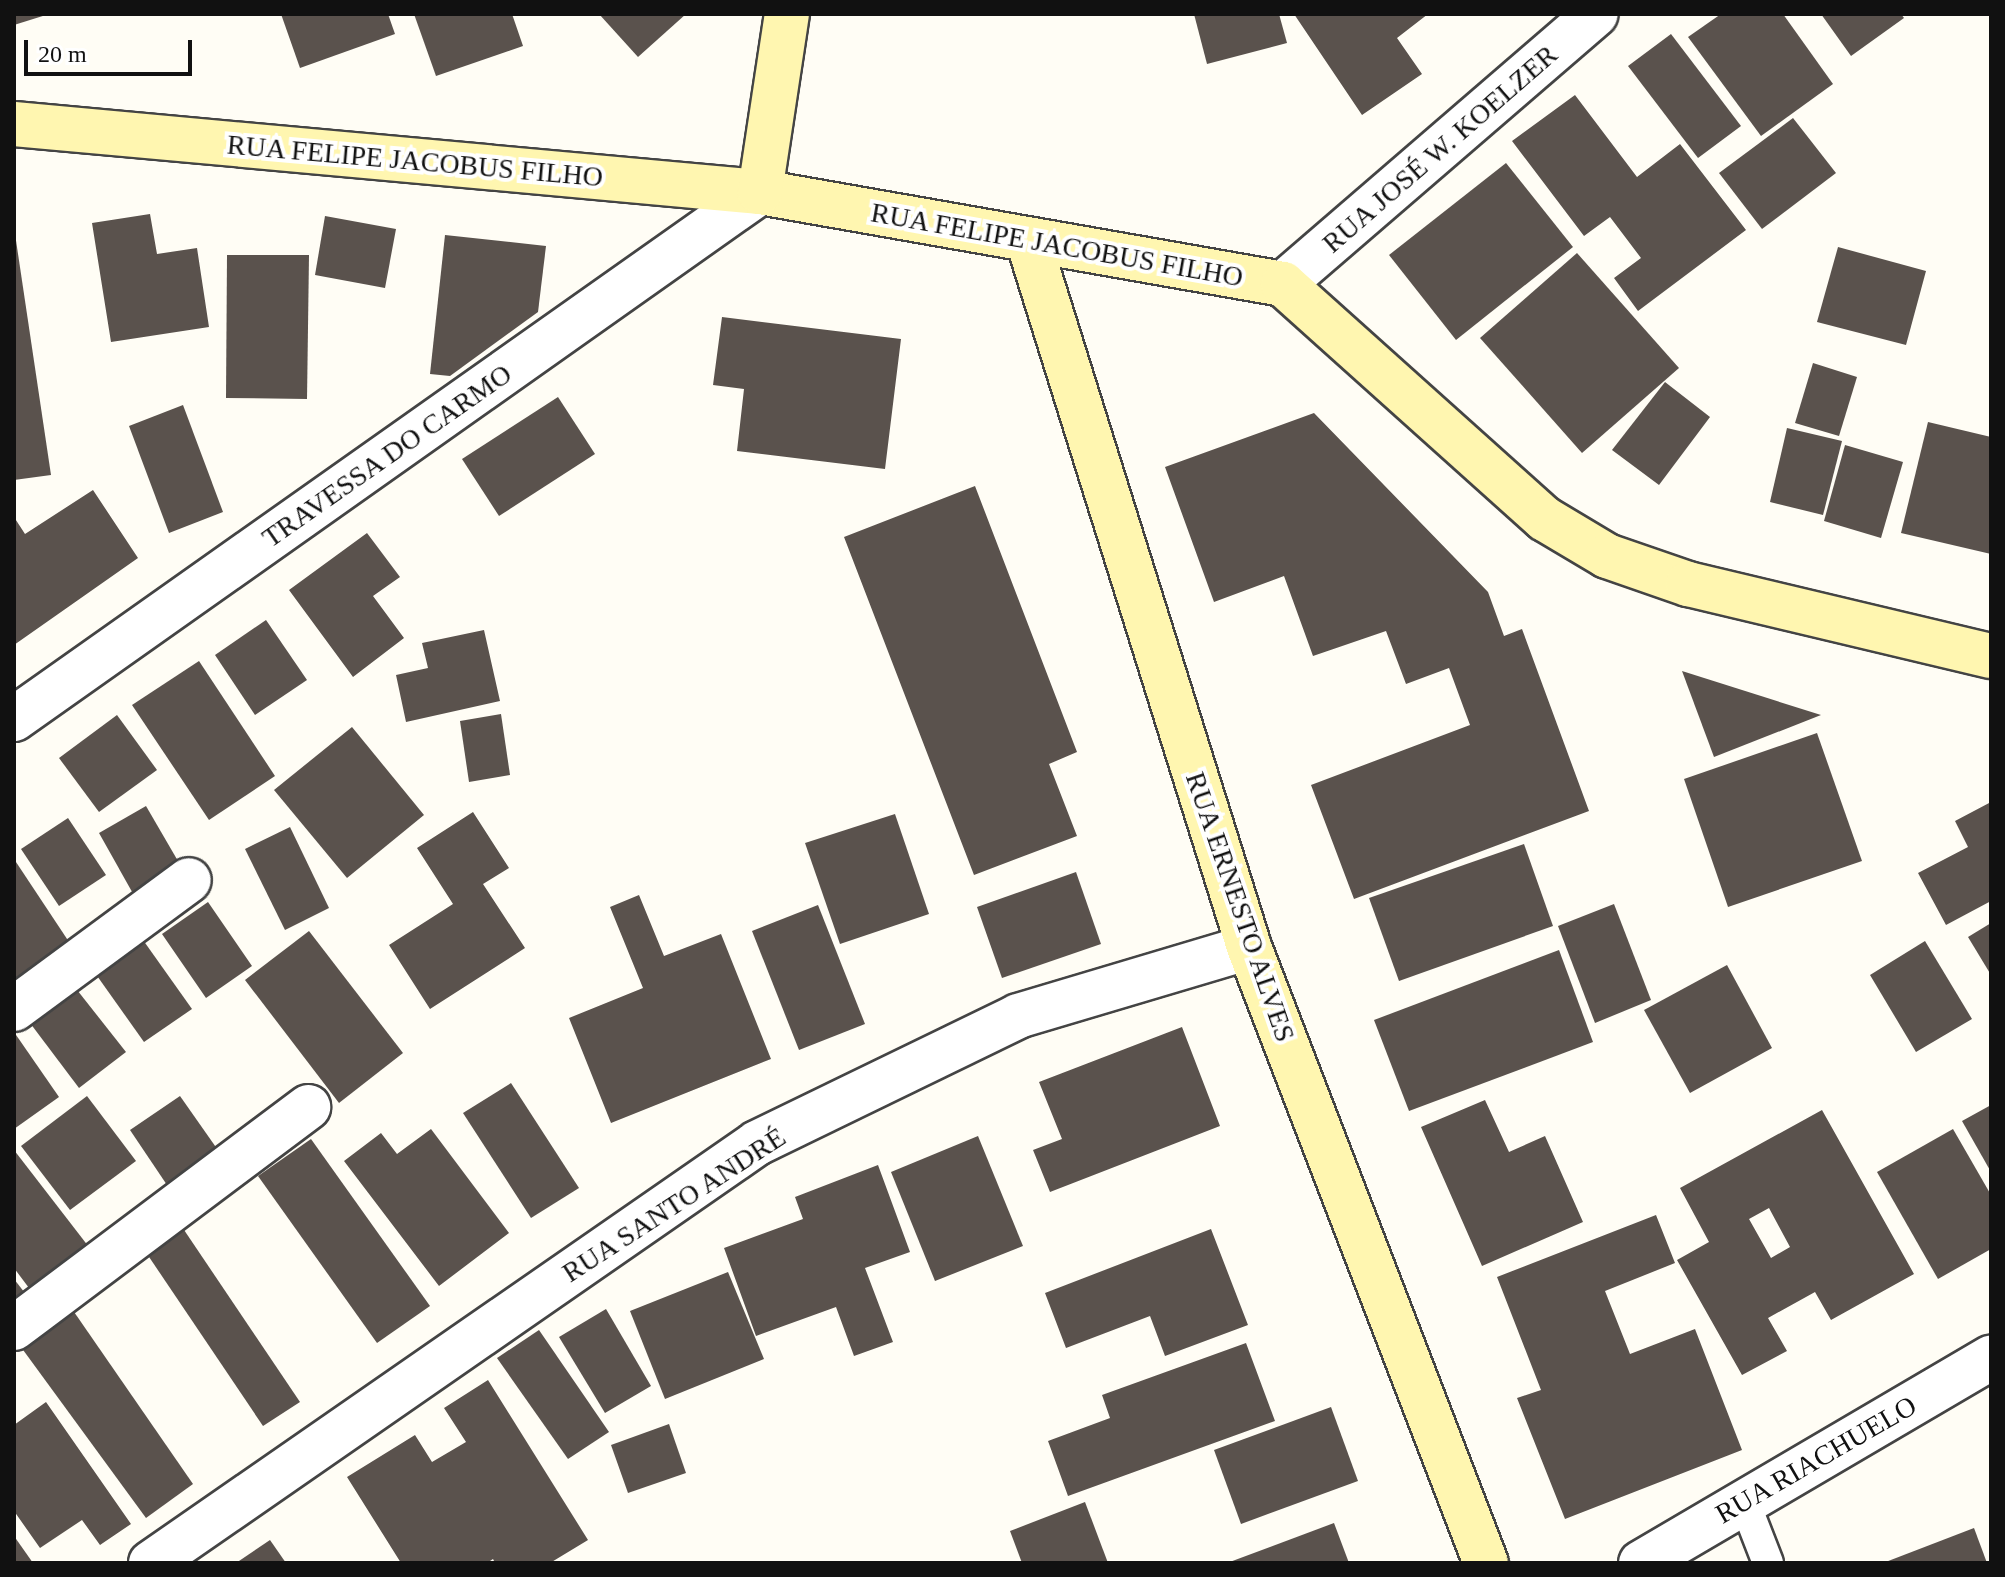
<!DOCTYPE html>
<html>
<head>
<meta charset="utf-8">
<style>
  body { margin:0 }
  #map { position:relative; width:2005px; height:1577px; overflow:hidden; background:#fffdf5; font-family:"Times New Roman",serif }
  div>[style] { position:absolute }
  [style*='--x'] { left:calc(var(--x)*1px); top:calc(var(--y)*1px); width:calc(var(--w)*1px); rotate:calc(var(--a)*1deg) }
  .building>* { inset:0; background:#5a524d }
  .roads { filter:drop-shadow(2px 0 #444) drop-shadow(-2px 0 #444) drop-shadow(0 2px #444) drop-shadow(0 -2px #444) }
  .lane>* { height:30px; margin:-15px; padding:0 15px; transform-origin:15px; border-radius:15px; background:#fff }
  .street>* { height:44px; margin:-22px; padding:0 22px; transform-origin:22px; border-radius:22px; background:#fff }
  .secondary>* { height:44px; margin:-22px; padding:0 22px; transform-origin:22px; border-radius:22px; background:#fff6b0 }
  span { translate:-50% -50%; white-space:nowrap; text-align:center; line-height:1.15; -webkit-text-stroke:8px #fff; paint-order:stroke }
  .street-label { font-size:28px; color:#111 }
  .frame { position:absolute; inset:0; border:16px solid #111; pointer-events:none }
  .scale { position:absolute; left:24px; top:40px; width:168px; height:36px; box-sizing:border-box; border:4px solid #111; border-top:0; padding-left:10px; font-size:24px; line-height:28px; white-space:nowrap; color:#111; -webkit-text-stroke:6px #fff; paint-order:stroke }
</style>
</head>
<body>
<div id="map">
  <div class="building">
    <div style="clip-path:polygon(14px 14px,46px 14px,46px 15px,14px 25px)"></div>
    <div style="clip-path:polygon(281px 14px,388px 14px,395px 34px,300px 68px)"></div>
    <div style="clip-path:polygon(414px 14px,512px 14px,523px 46px,436px 76px)"></div>
    <div style="clip-path:polygon(599px 14px,686px 14px,638px 57px)"></div>
    <div style="clip-path:polygon(1194px 14px,1279px 14px,1287px 43px,1207px 64px)"></div>
    <div style="clip-path:polygon(1294px 14px,1428px 14px,1397px 38px,1422px 74px,1362px 115px)"></div>
    <div style="clip-path:polygon(1721px 14px,1783px 14px,1833px 84px,1761px 136px,1688px 37px)"></div>
    <div style="clip-path:polygon(1821px 14px,1901px 14px,1904px 18px,1851px 56px)"></div>
    <div style="clip-path:polygon(1671px 34px,1741px 126px,1698px 158px,1628px 66px)"></div>
    <div style="clip-path:polygon(1575px 95px,1637px 177px,1680px 144px,1746px 230px,1638px 311px,1614px 278px,1641px 258px,1610px 217px,1584px 236px,1512px 141px)"></div>
    <div style="clip-path:polygon(1793px 118px,1836px 173px,1762px 229px,1719px 173px)"></div>
    <div style="clip-path:polygon(1506px 163px,1573px 247px,1456px 340px,1389px 255px)"></div>
    <div style="clip-path:polygon(150px 214px,157px 254px,197px 248px,209px 327px,111px 342px,92px 223px)"></div>
    <div style="clip-path:polygon(325px 216px,396px 229px,385px 288px,315px 275px)"></div>
    <div style="clip-path:polygon(14px 227px,51px 475px,14px 480px)"></div>
    <div style="clip-path:polygon(445px 235px,546px 246px,538px 312px,450px 376px,430px 374px)"></div>
    <div style="clip-path:polygon(1838px 247px,1926px 271px,1906px 345px,1817px 322px)"></div>
    <div style="clip-path:polygon(1577px 253px,1679px 368px,1582px 453px,1480px 338px)"></div>
    <div style="clip-path:polygon(227px 255px,309px 255px,307px 399px,226px 398px)"></div>
    <div style="clip-path:polygon(722px 317px,901px 339px,885px 469px,737px 451px,744px 389px,713px 385px)"></div>
    <div style="clip-path:polygon(1813px 363px,1857px 377px,1839px 436px,1795px 423px)"></div>
    <div style="clip-path:polygon(1665px 382px,1710px 417px,1659px 485px,1612px 450px)"></div>
    <div style="clip-path:polygon(558px 397px,595px 454px,499px 516px,462px 459px)"></div>
    <div style="clip-path:polygon(183px 405px,223px 512px,169px 533px,129px 426px)"></div>
    <div style="clip-path:polygon(1314px 413px,1488px 592px,1504px 636px,1522px 629px,1589px 811px,1354px 899px,1311px 785px,1470px 725px,1449px 668px,1406px 684px,1386px 631px,1313px 656px,1284px 576px,1214px 602px,1165px 467px)"></div>
    <div style="clip-path:polygon(1928px 422px,1991px 437px,1991px 554px,1901px 533px)"></div>
    <div style="clip-path:polygon(1787px 428px,1842px 441px,1823px 515px,1770px 502px)"></div>
    <div style="clip-path:polygon(1845px 445px,1903px 462px,1881px 538px,1824px 521px)"></div>
    <div style="clip-path:polygon(975px 486px,1077px 752px,1049px 764px,1077px 836px,974px 875px,844px 537px)"></div>
    <div style="clip-path:polygon(93px 490px,138px 558px,14px 645px,14px 517px,25px 534px)"></div>
    <div style="clip-path:polygon(367px 533px,400px 577px,373px 596px,404px 638px,353px 677px,289px 590px)"></div>
    <div style="clip-path:polygon(266px 620px,307px 680px,255px 715px,215px 655px)"></div>
    <div style="clip-path:polygon(484px 630px,500px 701px,406px 722px,396px 675px,428px 668px,422px 643px)"></div>
    <div style="clip-path:polygon(199px 661px,275px 776px,209px 820px,132px 705px)"></div>
    <div style="clip-path:polygon(1682px 671px,1821px 715px,1714px 757px)"></div>
    <div style="clip-path:polygon(501px 714px,510px 775px,469px 782px,460px 721px)"></div>
    <div style="clip-path:polygon(117px 715px,157px 770px,99px 812px,59px 758px)"></div>
    <div style="clip-path:polygon(352px 727px,424px 815px,347px 878px,274px 790px)"></div>
    <div style="clip-path:polygon(1817px 733px,1862px 861px,1728px 907px,1684px 779px)"></div>
    <div style="clip-path:polygon(1991px 802px,1991px 901px,1946px 925px,1918px 873px,1968px 847px,1955px 821px)"></div>
    <div style="clip-path:polygon(146px 806px,189px 880px,140px 906px,99px 833px)"></div>
    <div style="clip-path:polygon(473px 812px,509px 868px,483px 884px,525px 948px,430px 1009px,389px 945px,453px 904px,417px 848px)"></div>
    <div style="clip-path:polygon(895px 814px,929px 914px,840px 944px,805px 843px)"></div>
    <div style="clip-path:polygon(68px 818px,106px 875px,59px 906px,21px 849px)"></div>
    <div style="clip-path:polygon(290px 827px,329px 908px,285px 930px,245px 849px)"></div>
    <div style="clip-path:polygon(1524px 844px,1553px 926px,1399px 981px,1369px 898px)"></div>
    <div style="clip-path:polygon(14px 859px,77px 954px,14px 996px)"></div>
    <div style="clip-path:polygon(1076px 872px,1101px 944px,1002px 978px,977px 907px)"></div>
    <div style="clip-path:polygon(639px 895px,664px 956px,721px 934px,771px 1059px,611px 1123px,569px 1018px,643px 988px,610px 907px)"></div>
    <div style="clip-path:polygon(208px 902px,252px 966px,206px 998px,162px 934px)"></div>
    <div style="clip-path:polygon(1614px 904px,1651px 1000px,1595px 1023px,1558px 926px)"></div>
    <div style="clip-path:polygon(818px 905px,865px 1024px,799px 1050px,752px 931px)"></div>
    <div style="clip-path:polygon(1991px 923px,1991px 975px,1968px 937px)"></div>
    <div style="clip-path:polygon(309px 931px,403px 1053px,339px 1103px,245px 980px)"></div>
    <div style="clip-path:polygon(143px 940px,192px 1009px,144px 1042px,95px 973px)"></div>
    <div style="clip-path:polygon(1925px 941px,1972px 1019px,1916px 1052px,1870px 975px)"></div>
    <div style="clip-path:polygon(1559px 950px,1593px 1042px,1409px 1111px,1374px 1020px)"></div>
    <div style="clip-path:polygon(1727px 965px,1772px 1048px,1690px 1093px,1644px 1010px)"></div>
    <div style="clip-path:polygon(70px 981px,126px 1052px,79px 1088px,24px 1015px)"></div>
    <div style="clip-path:polygon(1182px 1027px,1220px 1126px,1050px 1192px,1033px 1150px,1062px 1139px,1039px 1082px)"></div>
    <div style="clip-path:polygon(14px 1032px,59px 1097px,14px 1129px)"></div>
    <div style="clip-path:polygon(511px 1083px,579px 1188px,531px 1218px,463px 1113px)"></div>
    <div style="clip-path:polygon(87px 1096px,136px 1161px,70px 1210px,21px 1146px)"></div>
    <div style="clip-path:polygon(180px 1096px,220px 1153px,169px 1188px,130px 1130px)"></div>
    <div style="clip-path:polygon(1485px 1100px,1509px 1152px,1545px 1136px,1583px 1222px,1482px 1266px,1421px 1127px)"></div>
    <div style="clip-path:polygon(1991px 1105px,1991px 1172px,1962px 1121px)"></div>
    <div style="clip-path:polygon(evenodd,1822px 1110px,1914px 1274px,1831px 1320px,1815px 1292px,1768px 1318px,1787px 1351px,1742px 1375px,1677px 1260px,1709px 1242px,1680px 1188px,1822px 1110px,1769px 1208px,1790px 1247px,1771px 1258px,1749px 1219px,1769px 1208px)"></div>
    <div style="clip-path:polygon(431px 1129px,509px 1233px,439px 1286px,344px 1161px,381px 1133px,397px 1154px)"></div>
    <div style="clip-path:polygon(1953px 1129px,1991px 1195px,1991px 1249px,1938px 1279px,1877px 1172px)"></div>
    <div style="clip-path:polygon(978px 1136px,1023px 1246px,935px 1281px,891px 1172px)"></div>
    <div style="clip-path:polygon(311px 1139px,430px 1306px,377px 1343px,258px 1176px)"></div>
    <div style="clip-path:polygon(14px 1150px,92px 1251px,35px 1296px,14px 1268px)"></div>
    <div style="clip-path:polygon(878px 1165px,910px 1252px,865px 1268px,893px 1342px,854px 1356px,836px 1307px,756px 1336px,724px 1248px,803px 1219px,795px 1197px)"></div>
    <div style="clip-path:polygon(1656px 1215px,1675px 1263px,1605px 1291px,1630px 1354px,1695px 1329px,1742px 1450px,1565px 1519px,1517px 1398px,1541px 1390px,1497px 1277px)"></div>
    <div style="clip-path:polygon(178px 1221px,300px 1402px,263px 1426px,141px 1245px)"></div>
    <div style="clip-path:polygon(1211px 1229px,1248px 1325px,1165px 1356px,1150px 1316px,1066px 1348px,1045px 1293px)"></div>
    <div style="clip-path:polygon(728px 1272px,764px 1359px,665px 1399px,630px 1311px)"></div>
    <div style="clip-path:polygon(14px 1279px,28px 1297px,14px 1307px)"></div>
    <div style="clip-path:polygon(72px 1309px,193px 1484px,146px 1518px,18px 1343px)"></div>
    <div style="clip-path:polygon(606px 1309px,651px 1386px,605px 1413px,559px 1337px)"></div>
    <div style="clip-path:polygon(539px 1330px,609px 1432px,568px 1459px,497px 1358px)"></div>
    <div style="clip-path:polygon(1246px 1343px,1275px 1421px,1068px 1496px,1048px 1441px,1110px 1418px,1102px 1395px)"></div>
    <div style="clip-path:polygon(488px 1380px,588px 1540px,550px 1563px,495px 1563px,493px 1559px,487px 1563px,401px 1563px,347px 1477px,415px 1435px,432px 1462px,466px 1442px,444px 1408px)"></div>
    <div style="clip-path:polygon(46px 1402px,131px 1524px,100px 1545px,82px 1520px,40px 1548px,14px 1511px,14px 1425px)"></div>
    <div style="clip-path:polygon(1331px 1407px,1358px 1481px,1241px 1524px,1214px 1450px)"></div>
    <div style="clip-path:polygon(669px 1424px,686px 1473px,628px 1493px,611px 1445px)"></div>
    <div style="clip-path:polygon(1085px 1502px,1108px 1563px,1022px 1563px,1010px 1531px)"></div>
    <div style="clip-path:polygon(1334px 1523px,1349px 1563px,1227px 1563px)"></div>
    <div style="clip-path:polygon(1974px 1528px,1987px 1563px,1883px 1563px)"></div>
    <div style="clip-path:polygon(14px 1536px,33px 1563px,14px 1563px)"></div>
    <div style="clip-path:polygon(270px 1540px,286px 1563px,236px 1563px)"></div>
  </div>
  <div class="roads">
    <div class="lane">
      <div style="--x:1744;--y:1501;--w:66;--a:68.8"></div>
    </div>
    <div class="street">
      <div style="--x:1283;--y:284;--w:413;--a:-40.8"></div>
      <div style="--x:14;--y:719;--w:913;--a:-35.24"></div>
      <div style="--x:14;--y:1009;--w:217;--a:-36.4"></div>
      <div style="--x:14;--y:1328;--w:368;--a:-36.9"></div>
      <div style="--x:151;--y:1563;--w:737;--a:-34.72"></div>
      <div style="--x:757;--y:1143;--w:290;--a:-25.9"></div>
      <div style="--x:1018;--y:1016;--w:241;--a:-16.6"></div>
      <div style="--x:1641;--y:1563;--w:406;--a:-30.4"></div>
    </div>
    <div class="secondary">
      <div style="--x:14;--y:124;--w:749;--a:5.21"></div>
      <div style="--x:760;--y:192;--w:531;--a:9.98"></div>
      <div style="--x:1283;--y:284;--w:352;--a:41.9"></div>
      <div style="--x:1545;--y:519;--w:72;--a:30.8"></div>
      <div style="--x:1607;--y:556;--w:86;--a:19.1"></div>
      <div style="--x:1688;--y:584;--w:311;--a:13.4"></div>
      <div style="--x:760;--y:192;--w:180;--a:-81.4"></div>
      <div style="--x:1028;--y:240;--w:741;--a:72.64"></div>
      <div style="--x:1249;--y:947;--w:660;--a:68.96"></div>
    </div>
  </div>
  <div class="street-label">
    <span style="left:1440px;top:149px;rotate:-41deg">RUA JOSÉ W. KOELZER</span>
    <span style="left:415px;top:161px;rotate:5deg">RUA FELIPE JACOBUS FILHO</span>
    <span style="left:1057px;top:245px;rotate:10deg">RUA FELIPE JACOBUS FILHO</span>
    <span style="left:387px;top:456px;rotate:-35deg">TRAVESSA DO CARMO</span>
    <span style="left:1240px;top:907px;rotate:71deg">RUA ERNESTO ALVES</span>
    <span style="left:674px;top:1205px;rotate:-33deg">RUA SANTO ANDRÉ</span>
    <span style="left:1816px;top:1460px;rotate:-30deg">RUA RIACHUELO</span>
  </div>
  <div class="frame"></div>
  <div class="scale">20 m</div>
</div>
</body>
</html>
